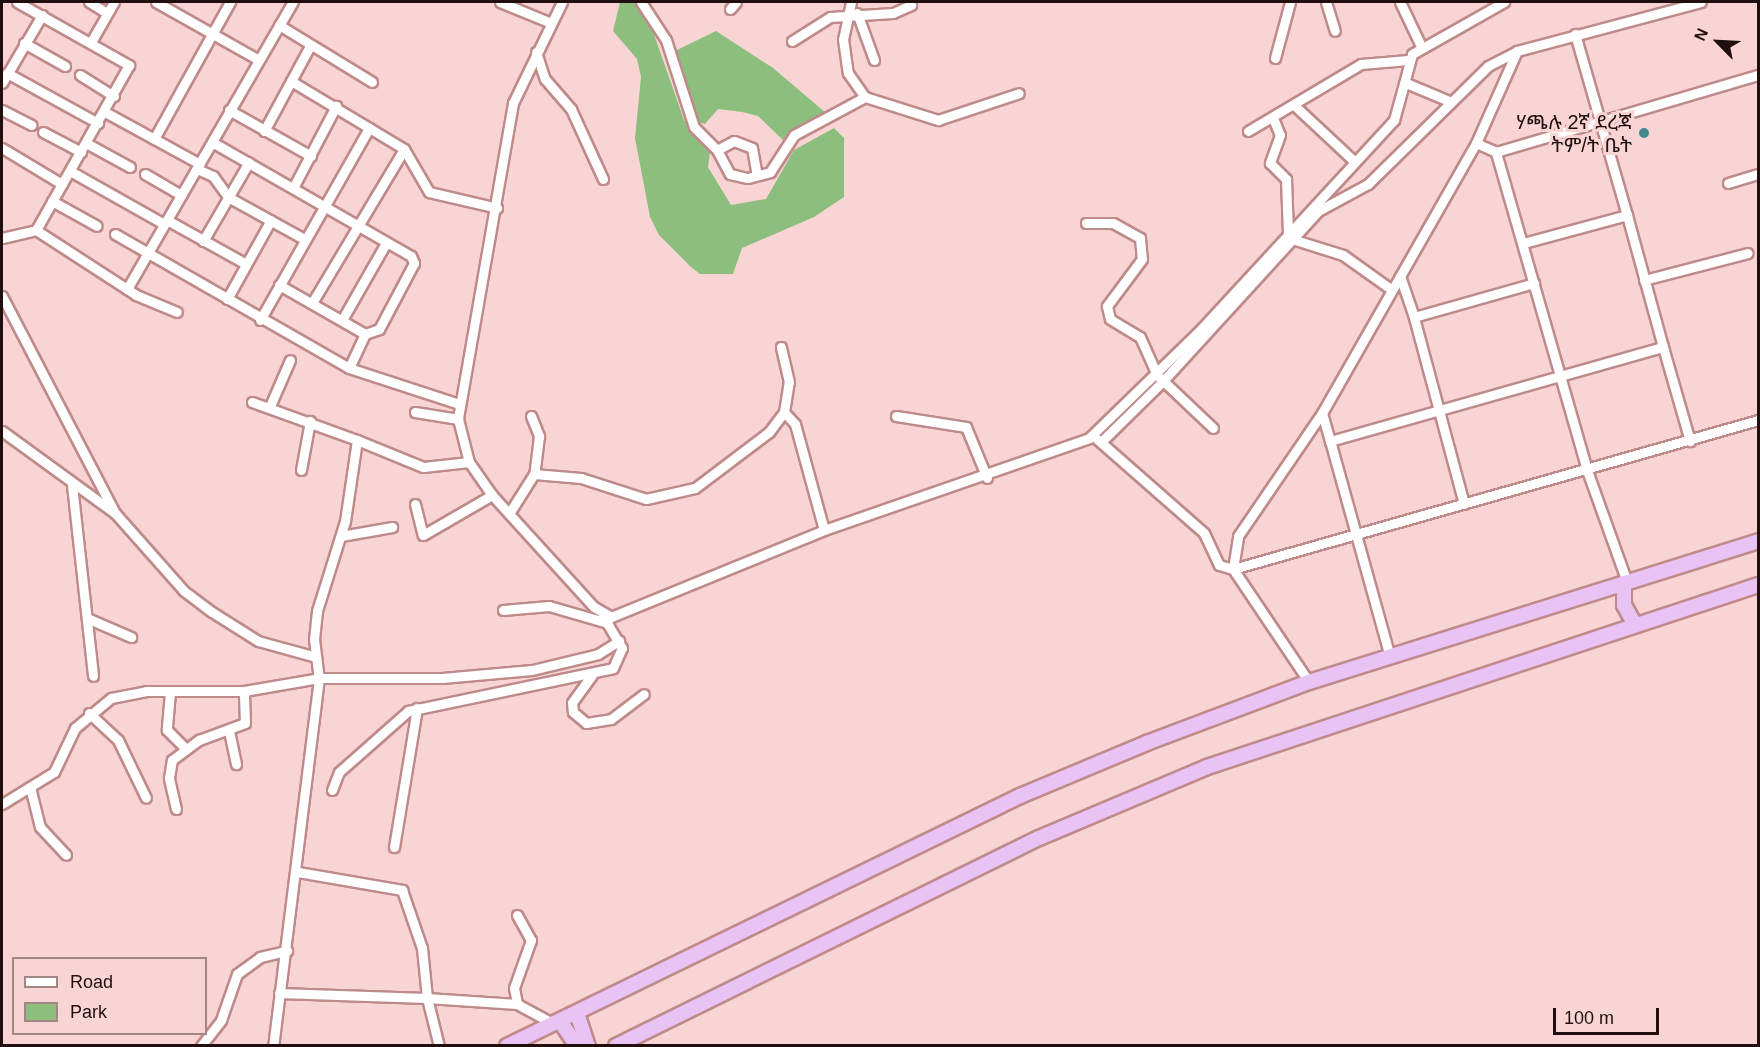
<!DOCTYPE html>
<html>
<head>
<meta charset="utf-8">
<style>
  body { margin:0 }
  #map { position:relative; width:1760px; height:1047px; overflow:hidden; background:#f8d5d4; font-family:Helvetica,"Noto Sans Ethiopic",sans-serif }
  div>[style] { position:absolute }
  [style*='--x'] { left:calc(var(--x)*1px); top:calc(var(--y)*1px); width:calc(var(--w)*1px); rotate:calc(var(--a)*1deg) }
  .green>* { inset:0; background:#8cbf7d }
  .roads { filter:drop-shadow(2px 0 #bf8a8a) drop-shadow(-2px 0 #bf8a8a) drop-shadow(0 2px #bf8a8a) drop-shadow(0 -2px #bf8a8a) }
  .minor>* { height:9px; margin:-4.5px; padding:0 4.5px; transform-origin:4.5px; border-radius:4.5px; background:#fff }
  .highway>* { height:14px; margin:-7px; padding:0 7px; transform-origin:7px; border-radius:7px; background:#eac3f5 }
  .dots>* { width:16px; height:16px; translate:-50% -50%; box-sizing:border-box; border:3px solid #f8d5d4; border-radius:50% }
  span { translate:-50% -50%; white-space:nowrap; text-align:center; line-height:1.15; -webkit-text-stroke:6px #f8d5d4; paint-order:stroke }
  .poi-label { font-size:20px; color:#210e0f }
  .right { translate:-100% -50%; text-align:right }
  .frame { position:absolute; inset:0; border:3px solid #210e0f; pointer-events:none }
  .legend { position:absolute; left:12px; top:957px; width:195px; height:78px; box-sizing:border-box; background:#f8d5d4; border:2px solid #a28585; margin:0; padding:8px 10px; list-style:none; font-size:18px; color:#210e0f }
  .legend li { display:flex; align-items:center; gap:12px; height:30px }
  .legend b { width:30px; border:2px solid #a28585 }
  .north { position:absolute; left:1688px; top:12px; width:60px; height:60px; -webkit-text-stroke:4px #f8d5d4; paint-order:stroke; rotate:294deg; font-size:16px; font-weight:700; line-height:24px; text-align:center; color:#210e0f }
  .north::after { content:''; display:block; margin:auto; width:21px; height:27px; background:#210e0f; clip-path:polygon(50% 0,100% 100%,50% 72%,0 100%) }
  .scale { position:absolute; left:1553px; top:1008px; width:106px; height:27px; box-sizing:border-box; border:3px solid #210e0f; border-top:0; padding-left:8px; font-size:18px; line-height:21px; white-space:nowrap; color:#210e0f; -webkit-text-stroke:4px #f8d5d4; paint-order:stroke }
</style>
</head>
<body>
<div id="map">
  <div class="green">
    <div style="clip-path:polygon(620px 2px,636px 2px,649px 20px,684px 120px,710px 152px,708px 167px,731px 205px,766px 199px,794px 150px,834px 128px,844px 138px,844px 197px,814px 217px,742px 248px,733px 274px,700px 274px,691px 267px,659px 235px,650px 217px,635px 138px,641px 77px,637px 59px,613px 31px)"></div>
    <div style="clip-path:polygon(716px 31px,773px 68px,826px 113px,785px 142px,758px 116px,742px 112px,718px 109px,705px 124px,697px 122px,675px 51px)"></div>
  </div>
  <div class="roads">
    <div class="minor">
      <div style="--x:17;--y:2;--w:129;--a:29.4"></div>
      <div style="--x:129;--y:65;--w:189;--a:119.4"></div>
      <div style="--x:36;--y:230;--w:119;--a:33"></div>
      <div style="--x:136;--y:295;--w:44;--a:22.5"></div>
      <div style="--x:89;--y:2;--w:21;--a:31"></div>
      <div style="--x:156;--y:2;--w:118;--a:29.4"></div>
      <div style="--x:500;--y:2;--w:55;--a:22.4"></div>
      <div style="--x:562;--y:2;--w:112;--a:115.9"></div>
      <div style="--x:513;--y:103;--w:321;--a:99.9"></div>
      <div style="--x:458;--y:419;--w:44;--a:75.7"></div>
      <div style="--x:469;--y:462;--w:40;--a:55.1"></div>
      <div style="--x:492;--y:495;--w:151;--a:47.7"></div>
      <div style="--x:594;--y:607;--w:20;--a:30"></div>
      <div style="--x:611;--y:617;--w:230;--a:-22.2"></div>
      <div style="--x:824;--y:530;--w:281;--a:-19.1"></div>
      <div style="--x:1089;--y:438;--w:158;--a:-44.2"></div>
      <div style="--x:1202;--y:328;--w:283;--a:-47.3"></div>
      <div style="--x:1394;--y:120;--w:68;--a:-74.7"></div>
      <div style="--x:1412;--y:54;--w:106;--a:-29.5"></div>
      <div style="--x:641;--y:2;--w:45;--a:56.7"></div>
      <div style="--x:666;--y:40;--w:91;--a:72.2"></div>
      <div style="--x:694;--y:127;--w:33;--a:45"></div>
      <div style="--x:851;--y:2;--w:38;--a:102"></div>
      <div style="--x:843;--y:39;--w:34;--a:82"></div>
      <div style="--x:848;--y:73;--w:29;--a:55"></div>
      <div style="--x:865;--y:97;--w:77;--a:17.5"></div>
      <div style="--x:938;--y:120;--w:85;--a:-18.4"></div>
      <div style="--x:1326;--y:2;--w:30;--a:73"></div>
      <div style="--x:1400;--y:2;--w:49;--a:64.5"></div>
      <div style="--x:730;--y:9;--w:9;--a:-49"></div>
      <div style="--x:857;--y:13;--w:50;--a:70.1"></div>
      <div style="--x:279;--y:25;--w:109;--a:31.5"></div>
      <div style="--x:1575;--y:34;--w:188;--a:74"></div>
      <div style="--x:792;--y:41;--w:45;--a:-32.3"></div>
      <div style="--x:830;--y:17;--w:63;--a:-3.6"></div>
      <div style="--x:893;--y:13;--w:20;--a:-24"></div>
      <div style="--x:91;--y:42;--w:46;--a:-60.1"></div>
      <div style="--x:24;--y:43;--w:47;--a:29.3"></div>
      <div style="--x:536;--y:52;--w:28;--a:72"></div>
      <div style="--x:545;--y:79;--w:40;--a:49"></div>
      <div style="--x:571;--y:109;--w:77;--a:65.4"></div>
      <div style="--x:1275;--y:58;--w:58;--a:-75"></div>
      <div style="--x:7;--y:73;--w:104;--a:28.8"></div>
      <div style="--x:80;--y:75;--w:40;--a:32"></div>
      <div style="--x:291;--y:81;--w:132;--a:31"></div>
      <div style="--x:404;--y:149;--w:50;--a:59.8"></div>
      <div style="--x:429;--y:192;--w:70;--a:13.2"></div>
      <div style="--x:2;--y:83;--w:79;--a:-59.5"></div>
      <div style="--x:1406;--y:83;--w:47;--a:22.7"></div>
      <div style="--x:1295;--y:106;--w:82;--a:43"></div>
      <div style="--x:2;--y:110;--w:33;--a:27"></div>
      <div style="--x:229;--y:110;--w:94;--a:29.3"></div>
      <div style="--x:105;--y:112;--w:108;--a:28.7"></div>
      <div style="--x:1273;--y:118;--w:18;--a:68"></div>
      <div style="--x:1280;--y:135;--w:30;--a:110"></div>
      <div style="--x:1270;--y:163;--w:23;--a:45"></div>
      <div style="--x:1286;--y:179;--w:54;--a:87.9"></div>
      <div style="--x:264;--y:131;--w:97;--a:-61.6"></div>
      <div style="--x:1248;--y:131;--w:131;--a:-30.7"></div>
      <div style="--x:1361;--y:64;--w:47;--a:-4.9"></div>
      <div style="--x:43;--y:132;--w:43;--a:27.8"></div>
      <div style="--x:154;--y:139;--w:157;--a:-61"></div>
      <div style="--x:212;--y:142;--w:229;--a:29.8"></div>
      <div style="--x:411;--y:256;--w:8;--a:67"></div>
      <div style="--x:414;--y:263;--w:75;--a:117.9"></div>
      <div style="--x:379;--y:329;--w:15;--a:160"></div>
      <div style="--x:86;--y:143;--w:50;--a:28.6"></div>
      <div style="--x:1476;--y:143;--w:101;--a:-66"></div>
      <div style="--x:2;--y:148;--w:70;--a:31"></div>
      <div style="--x:717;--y:150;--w:27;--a:62"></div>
      <div style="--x:730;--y:174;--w:18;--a:13"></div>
      <div style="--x:748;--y:178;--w:23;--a:-15"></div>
      <div style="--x:770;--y:172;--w:44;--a:-57"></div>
      <div style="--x:794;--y:135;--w:81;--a:-28.2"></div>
      <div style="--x:717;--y:150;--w:19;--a:-28"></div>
      <div style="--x:734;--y:141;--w:19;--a:21"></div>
      <div style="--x:752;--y:148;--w:27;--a:80"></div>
      <div style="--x:197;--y:169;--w:17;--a:24"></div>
      <div style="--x:213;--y:176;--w:26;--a:54"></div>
      <div style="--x:228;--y:197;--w:87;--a:28.9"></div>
      <div style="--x:70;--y:171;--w:108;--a:29.4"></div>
      <div style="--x:145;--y:174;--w:42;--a:30.3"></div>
      <div style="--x:1728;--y:183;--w:31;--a:-17"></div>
      <div style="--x:293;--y:188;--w:93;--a:-62.3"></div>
      <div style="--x:52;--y:201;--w:51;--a:29.1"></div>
      <div style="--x:167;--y:220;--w:90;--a:29.1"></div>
      <div style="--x:1086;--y:223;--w:27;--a:0"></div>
      <div style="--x:1113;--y:223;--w:31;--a:29"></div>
      <div style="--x:1140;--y:238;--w:21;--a:85"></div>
      <div style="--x:1142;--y:259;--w:59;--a:126.7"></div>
      <div style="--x:1107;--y:306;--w:13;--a:77"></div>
      <div style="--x:1110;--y:319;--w:35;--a:31"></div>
      <div style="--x:1140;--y:337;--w:42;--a:65.9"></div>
      <div style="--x:1157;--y:375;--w:77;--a:43.4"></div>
      <div style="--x:115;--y:234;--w:270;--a:29.8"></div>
      <div style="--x:349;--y:368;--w:38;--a:-65"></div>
      <div style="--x:365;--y:334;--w:99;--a:-150.3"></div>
      <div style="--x:2;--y:238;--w:35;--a:-13"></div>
      <div style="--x:1292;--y:239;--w:53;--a:17.4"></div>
      <div style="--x:1343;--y:255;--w:60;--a:35.5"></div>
      <div style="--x:203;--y:241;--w:91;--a:-59.8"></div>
      <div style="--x:1400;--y:276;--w:43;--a:71.1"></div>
      <div style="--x:1644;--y:280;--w:107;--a:-14.6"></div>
      <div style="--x:127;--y:289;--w:332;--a:-60"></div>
      <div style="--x:2;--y:296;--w:245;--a:62.5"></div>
      <div style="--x:227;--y:299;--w:90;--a:-60.9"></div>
      <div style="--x:312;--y:303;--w:179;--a:-59.1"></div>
      <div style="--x:260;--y:320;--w:221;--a:-60.4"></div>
      <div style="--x:342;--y:320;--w:89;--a:-60.3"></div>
      <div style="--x:1663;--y:347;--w:98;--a:74"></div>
      <div style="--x:349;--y:368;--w:116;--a:18.1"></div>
      <div style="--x:252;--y:402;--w:112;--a:19.9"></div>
      <div style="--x:270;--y:406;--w:50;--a:-66.5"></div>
      <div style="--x:415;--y:412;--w:44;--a:9.2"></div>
      <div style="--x:784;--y:412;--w:16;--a:47"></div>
      <div style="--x:795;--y:424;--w:110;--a:74.7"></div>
      <div style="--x:1322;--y:413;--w:29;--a:74"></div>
      <div style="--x:531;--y:416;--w:22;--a:68"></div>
      <div style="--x:539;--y:436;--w:38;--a:97"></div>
      <div style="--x:896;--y:416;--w:71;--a:8.9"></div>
      <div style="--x:966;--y:427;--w:55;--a:67.6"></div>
      <div style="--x:2;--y:431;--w:140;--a:36"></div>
      <div style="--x:115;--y:513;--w:104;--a:48.5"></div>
      <div style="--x:184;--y:591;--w:35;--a:37"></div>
      <div style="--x:212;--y:612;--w:54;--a:32.2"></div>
      <div style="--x:258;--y:641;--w:60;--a:15.4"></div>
      <div style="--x:1097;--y:439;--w:142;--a:41.3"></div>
      <div style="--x:1204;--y:533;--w:35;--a:65"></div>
      <div style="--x:1219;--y:565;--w:15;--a:16"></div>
      <div style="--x:1233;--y:569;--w:33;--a:-81"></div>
      <div style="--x:1238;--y:536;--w:149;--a:-55.7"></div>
      <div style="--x:1322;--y:413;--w:311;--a:-60.3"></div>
      <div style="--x:1476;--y:143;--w:22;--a:24"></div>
      <div style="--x:1103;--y:440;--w:84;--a:-44.5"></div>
      <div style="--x:1163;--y:381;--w:230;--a:-47.6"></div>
      <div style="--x:1318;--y:211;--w:57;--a:-28.4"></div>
      <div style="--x:1368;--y:184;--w:168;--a:-44.5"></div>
      <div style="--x:1488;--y:66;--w:33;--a:-27"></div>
      <div style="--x:1517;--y:51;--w:190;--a:-14.9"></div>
      <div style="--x:469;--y:462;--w:46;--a:173.8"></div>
      <div style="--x:423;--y:467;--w:71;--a:-157.8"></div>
      <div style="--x:357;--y:440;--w:82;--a:98.4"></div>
      <div style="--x:345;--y:521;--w:94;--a:107.3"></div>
      <div style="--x:317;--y:611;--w:28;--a:96"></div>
      <div style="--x:314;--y:639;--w:39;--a:83"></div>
      <div style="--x:319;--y:678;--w:123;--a:0"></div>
      <div style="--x:442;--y:678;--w:90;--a:-5.1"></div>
      <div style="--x:532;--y:670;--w:68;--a:-13.6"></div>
      <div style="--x:598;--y:654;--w:25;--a:-32"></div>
      <div style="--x:301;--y:470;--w:50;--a:-79.6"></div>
      <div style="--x:72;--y:485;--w:192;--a:83.7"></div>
      <div style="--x:415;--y:504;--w:32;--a:76"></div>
      <div style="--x:423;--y:535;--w:80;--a:-30.1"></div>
      <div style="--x:1464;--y:504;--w:194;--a:-105"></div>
      <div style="--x:1414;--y:317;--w:125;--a:-15.8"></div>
      <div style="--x:510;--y:512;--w:45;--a:-57.7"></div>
      <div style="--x:534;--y:474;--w:47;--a:4.9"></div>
      <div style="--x:581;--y:478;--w:68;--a:17.9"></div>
      <div style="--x:646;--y:499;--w:50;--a:-12.7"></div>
      <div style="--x:695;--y:488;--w:93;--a:-37.1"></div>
      <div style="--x:769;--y:432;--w:25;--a:-53"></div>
      <div style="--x:784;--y:412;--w:30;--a:-81"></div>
      <div style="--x:789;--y:382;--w:36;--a:-103"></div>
      <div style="--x:341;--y:536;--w:52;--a:-10"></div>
      <div style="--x:1627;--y:582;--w:119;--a:-109.7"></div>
      <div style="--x:1587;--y:470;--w:331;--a:-106"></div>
      <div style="--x:1496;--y:152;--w:273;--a:-16.4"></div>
      <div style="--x:503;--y:610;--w:46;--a:-5"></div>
      <div style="--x:549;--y:606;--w:61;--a:16.1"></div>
      <div style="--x:89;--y:619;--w:46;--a:23.2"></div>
      <div style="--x:1390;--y:657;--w:224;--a:-105.5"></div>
      <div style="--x:1330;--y:441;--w:346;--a:-15.8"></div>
      <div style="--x:1663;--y:347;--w:137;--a:-105.3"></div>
      <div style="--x:1627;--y:215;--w:108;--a:164.9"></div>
      <div style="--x:592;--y:675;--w:34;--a:126"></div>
      <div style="--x:572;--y:703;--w:9;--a:84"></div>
      <div style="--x:573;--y:712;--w:17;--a:40"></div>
      <div style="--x:586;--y:723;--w:25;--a:-9"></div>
      <div style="--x:611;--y:719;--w:41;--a:-37.1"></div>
      <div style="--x:1309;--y:682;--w:136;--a:-123.9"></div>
      <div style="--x:1233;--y:569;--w:546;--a:-15.84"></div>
      <div style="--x:170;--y:692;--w:38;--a:95"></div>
      <div style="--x:167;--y:730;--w:25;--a:45"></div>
      <div style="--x:89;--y:713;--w:40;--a:43"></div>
      <div style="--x:118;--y:740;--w:64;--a:64.2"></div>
      <div style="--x:229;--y:731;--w:34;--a:78"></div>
      <div style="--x:30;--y:787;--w:41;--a:76"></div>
      <div style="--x:40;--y:827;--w:38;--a:47"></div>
      <div style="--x:332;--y:790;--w:19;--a:-69"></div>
      <div style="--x:339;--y:772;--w:92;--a:-41.5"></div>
      <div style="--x:408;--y:711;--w:209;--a:-11.8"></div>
      <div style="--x:613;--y:668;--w:22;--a:-66"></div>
      <div style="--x:622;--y:648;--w:37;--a:-121"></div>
      <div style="--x:2;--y:804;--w:61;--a:-31.6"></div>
      <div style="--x:54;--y:772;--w:49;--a:-64.5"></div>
      <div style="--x:75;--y:728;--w:47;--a:-39.8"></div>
      <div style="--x:111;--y:698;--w:36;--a:-11"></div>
      <div style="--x:146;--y:691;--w:98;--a:0"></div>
      <div style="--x:244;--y:691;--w:76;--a:-9.8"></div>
      <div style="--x:319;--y:678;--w:371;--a:97.1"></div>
      <div style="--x:176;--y:809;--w:32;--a:-103"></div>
      <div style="--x:169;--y:778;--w:18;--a:-81"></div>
      <div style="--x:172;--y:760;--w:34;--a:-37"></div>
      <div style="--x:199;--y:740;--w:49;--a:-20.3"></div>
      <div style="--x:245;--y:723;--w:32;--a:-92"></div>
      <div style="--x:394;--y:847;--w:141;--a:-80.6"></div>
      <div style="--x:298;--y:872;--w:106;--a:9.8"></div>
      <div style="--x:402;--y:890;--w:61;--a:71"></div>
      <div style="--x:422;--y:948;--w:50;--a:84.3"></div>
      <div style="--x:427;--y:998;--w:90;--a:3.8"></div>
      <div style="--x:517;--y:1004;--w:42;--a:28.4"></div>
      <div style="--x:517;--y:915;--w:29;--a:61"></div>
      <div style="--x:531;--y:940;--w:51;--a:109.5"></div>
      <div style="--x:514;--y:988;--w:16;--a:79"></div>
      <div style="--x:279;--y:993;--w:148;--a:1.9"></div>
      <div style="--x:427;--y:998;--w:49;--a:76"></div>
      <div style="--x:201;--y:1046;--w:33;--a:-52"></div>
      <div style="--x:221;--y:1020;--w:49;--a:-70.8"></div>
      <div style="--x:237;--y:974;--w:29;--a:-36"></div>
      <div style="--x:260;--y:957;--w:28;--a:-13"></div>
    </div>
    <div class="highway">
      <div style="--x:1624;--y:583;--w:22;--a:90"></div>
      <div style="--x:1624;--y:605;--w:23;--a:61"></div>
      <div style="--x:577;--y:1013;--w:35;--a:72"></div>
      <div style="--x:560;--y:1021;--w:30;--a:56"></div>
      <div style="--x:507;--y:1046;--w:571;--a:-25.98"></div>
      <div style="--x:1020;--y:796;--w:140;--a:-22.7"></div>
      <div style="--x:1149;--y:742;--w:171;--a:-20.6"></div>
      <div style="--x:1309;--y:682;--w:471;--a:-17.4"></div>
      <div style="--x:616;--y:1046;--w:471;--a:-26.2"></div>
      <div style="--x:1039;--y:838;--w:182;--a:-22.9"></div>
      <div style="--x:1207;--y:767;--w:580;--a:-18.28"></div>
    </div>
  </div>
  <div class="dots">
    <div style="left:1644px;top:133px;background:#40888b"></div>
  </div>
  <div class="poi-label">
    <span class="right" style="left:1632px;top:134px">ሃጫሉ 2ኛ ደረጃ<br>ትም/ት ቤት</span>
  </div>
  <div class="frame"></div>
  <ul class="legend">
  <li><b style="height:8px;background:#fff"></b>Road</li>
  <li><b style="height:16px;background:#8cbf7d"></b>Park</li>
  </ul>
  <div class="north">N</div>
  <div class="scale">100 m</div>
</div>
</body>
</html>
